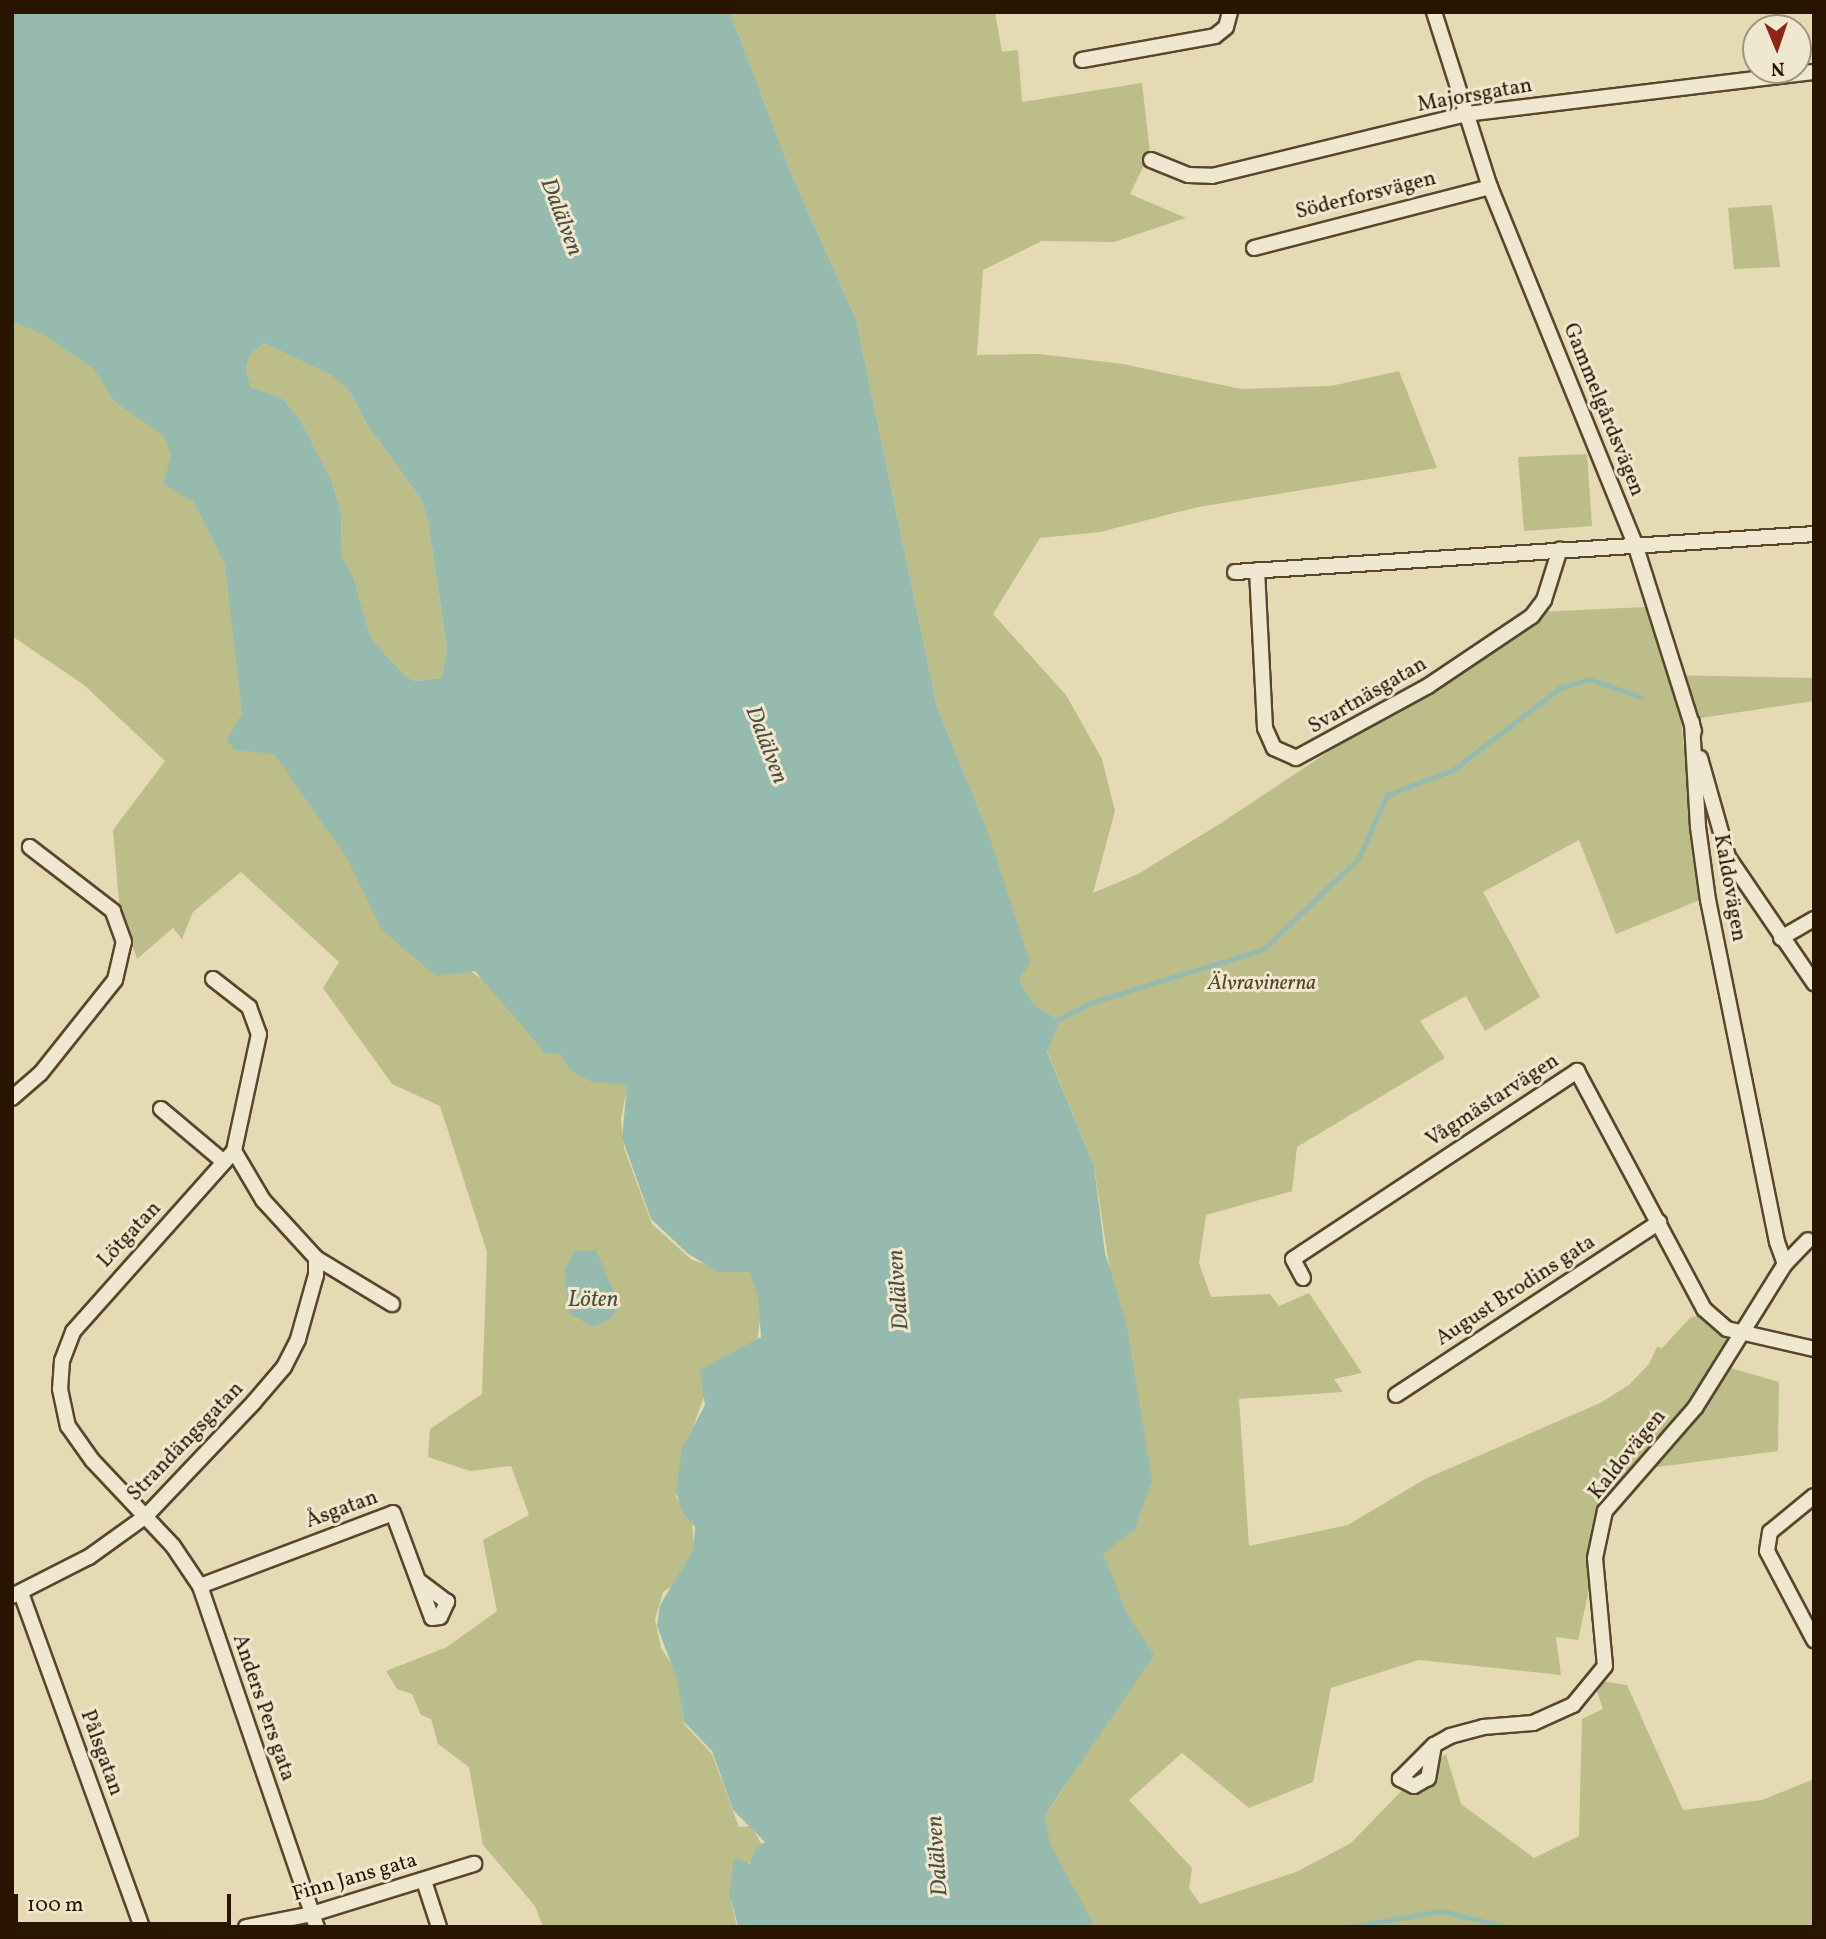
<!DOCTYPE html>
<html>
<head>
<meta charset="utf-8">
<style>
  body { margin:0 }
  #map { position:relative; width:1826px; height:1939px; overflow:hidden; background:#e6dab5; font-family:Vollkorn,serif }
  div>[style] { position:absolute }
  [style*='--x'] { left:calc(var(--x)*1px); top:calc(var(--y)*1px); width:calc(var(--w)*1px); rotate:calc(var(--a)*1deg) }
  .green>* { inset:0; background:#bcbd88 }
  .water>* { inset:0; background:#96bbae }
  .stream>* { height:4.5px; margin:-2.25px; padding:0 2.25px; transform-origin:2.25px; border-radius:2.25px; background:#96bbae }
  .roads { filter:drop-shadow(2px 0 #58462d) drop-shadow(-2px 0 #58462d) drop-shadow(0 2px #58462d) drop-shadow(0 -2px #58462d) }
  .street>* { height:14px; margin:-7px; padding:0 7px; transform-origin:7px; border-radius:7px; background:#efe7cf }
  span { translate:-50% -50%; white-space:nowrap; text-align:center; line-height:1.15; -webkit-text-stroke:6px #efe7cf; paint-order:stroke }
  .street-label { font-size:21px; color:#291400 }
  .park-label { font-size:21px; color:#554729; font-style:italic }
  .water-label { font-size:23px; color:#4f4e3d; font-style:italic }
  .frame { position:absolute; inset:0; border:14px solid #291400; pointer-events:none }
  .north { position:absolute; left:1742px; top:14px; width:70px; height:70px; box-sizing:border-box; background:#efe7cf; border:2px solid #a0937c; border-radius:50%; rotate:178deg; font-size:19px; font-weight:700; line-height:28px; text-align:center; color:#291400 }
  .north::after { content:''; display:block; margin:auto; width:24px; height:32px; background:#8f2418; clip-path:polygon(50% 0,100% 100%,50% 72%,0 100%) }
  .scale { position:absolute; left:14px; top:1894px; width:217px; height:32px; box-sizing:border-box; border:4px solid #291400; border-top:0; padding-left:9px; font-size:21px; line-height:24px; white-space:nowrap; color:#291400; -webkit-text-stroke:5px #efe7cf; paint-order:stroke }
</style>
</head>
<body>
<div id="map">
  <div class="green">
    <div style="clip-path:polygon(730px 12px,995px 12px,1002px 52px,1018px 50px,1022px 102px,1142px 83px,1150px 153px,1130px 194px,1186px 218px,1114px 242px,1042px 241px,983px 270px,977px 355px,1039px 354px,1123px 364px,1241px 389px,1331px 386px,1399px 371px,1437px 468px,1198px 507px,1100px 532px,1040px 538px,993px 614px,1066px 695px,1102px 759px,1115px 811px,1093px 893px,1138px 874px,1221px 823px,1539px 612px,1645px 607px,1669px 675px,1814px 678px,1814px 701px,1681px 721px,1700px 900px,1616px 934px,1579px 840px,1483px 892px,1540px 997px,1485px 1031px,1466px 996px,1420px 1021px,1445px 1058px,1297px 1147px,1292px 1191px,1206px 1215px,1199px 1263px,1211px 1297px,1270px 1294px,1279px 1306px,1309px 1293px,1362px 1373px,1334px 1379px,1343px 1392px,1239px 1399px,1249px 1546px,1348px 1525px,1425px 1479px,1600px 1403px,1629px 1385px,1649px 1364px,1657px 1347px,1662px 1348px,1691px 1317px,1704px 1315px,1729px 1339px,1725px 1352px,1713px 1363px,1779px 1382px,1778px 1451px,1628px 1471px,1594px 1567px,1578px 1640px,1556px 1637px,1561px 1675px,1419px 1660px,1331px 1688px,1313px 1782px,1249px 1808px,1182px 1753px,1129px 1800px,1192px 1868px,1189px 1888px,1200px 1904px,1296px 1872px,1351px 1843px,1412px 1780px,1446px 1754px,1461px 1804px,1534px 1858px,1579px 1836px,1582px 1719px,1603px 1709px,1593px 1680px,1627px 1685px,1683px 1810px,1762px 1800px,1814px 1779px,1814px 1927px,1091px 1927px,1051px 1858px,1045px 1815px,1066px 1785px,1131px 1622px,1102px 1554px,1110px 1272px,1094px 1166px,1047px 1051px,1060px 1020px,1034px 1005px,1019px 979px,987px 829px,937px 707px,856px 319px,793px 178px)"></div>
    <div style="clip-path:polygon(1772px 205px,1780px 267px,1734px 269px,1728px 208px)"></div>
    <div style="clip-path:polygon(12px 314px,53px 327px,170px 428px,198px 505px,237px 582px,276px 750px,474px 974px,622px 1055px,627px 1088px,621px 1119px,624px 1148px,652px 1224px,692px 1260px,725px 1270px,752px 1270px,765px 1285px,757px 1342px,704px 1397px,683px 1455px,676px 1497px,692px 1521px,694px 1546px,688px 1576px,663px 1592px,655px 1619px,661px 1648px,677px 1672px,684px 1724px,712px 1754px,739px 1827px,751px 1826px,762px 1845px,758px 1862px,741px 1864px,734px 1870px,731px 1902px,737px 1927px,543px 1927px,535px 1906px,483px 1845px,469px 1767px,438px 1744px,431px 1719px,421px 1715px,412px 1694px,397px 1689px,386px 1671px,447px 1647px,497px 1611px,483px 1540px,529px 1515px,511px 1466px,470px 1471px,428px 1457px,430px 1429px,482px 1394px,487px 1252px,440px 1106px,392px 1084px,323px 988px,339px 962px,241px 872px,193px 912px,182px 939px,173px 928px,137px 959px,119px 902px,113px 830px,165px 761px,84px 685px,12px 636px)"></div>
    <div style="clip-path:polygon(264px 343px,332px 375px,349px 390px,367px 425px,421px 499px,428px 521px,447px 649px,441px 678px,415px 681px,405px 676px,371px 638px,353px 576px,342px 557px,341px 512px,332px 482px,301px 421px,282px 398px,251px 387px,246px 369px,250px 355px)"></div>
    <div style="clip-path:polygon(1587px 454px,1592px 526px,1524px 531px,1518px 457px)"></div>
  </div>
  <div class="water">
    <div style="clip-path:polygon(evenodd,12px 12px,730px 12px,793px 178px,856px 319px,937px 707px,987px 829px,1030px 963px,1019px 979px,1034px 1005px,1060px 1020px,1047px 1052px,1094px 1166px,1105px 1253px,1126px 1323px,1152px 1480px,1135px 1529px,1103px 1554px,1128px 1615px,1154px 1655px,1045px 1815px,1050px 1844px,1095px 1927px,738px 1927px,729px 1893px,734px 1858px,750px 1864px,757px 1847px,765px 1842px,733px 1810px,712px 1751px,684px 1722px,677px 1679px,657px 1626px,660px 1605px,693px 1551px,695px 1527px,683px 1513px,676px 1492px,682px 1448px,705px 1405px,700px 1370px,761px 1337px,758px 1297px,750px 1272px,718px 1272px,687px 1253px,651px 1219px,622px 1138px,627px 1085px,592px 1082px,571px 1071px,560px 1054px,546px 1054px,475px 971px,436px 976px,382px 930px,347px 858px,274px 754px,234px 750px,227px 739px,242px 713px,225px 565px,194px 502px,163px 484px,171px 456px,165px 437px,114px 401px,94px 369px,42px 333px,12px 322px,12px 12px,264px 343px,331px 375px,349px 390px,367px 425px,421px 499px,428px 521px,447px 649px,441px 678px,415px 681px,405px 676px,371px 638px,353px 576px,342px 557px,341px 512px,332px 482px,301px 421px,282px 398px,251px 387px,246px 369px,250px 355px,264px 343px)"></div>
    <div style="clip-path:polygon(596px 1250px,620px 1306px,609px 1320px,592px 1327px,569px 1313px,564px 1270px,575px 1251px)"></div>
  </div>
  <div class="stream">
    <div style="--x:1055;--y:1021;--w:42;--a:-26.6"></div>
    <div style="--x:1093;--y:1002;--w:179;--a:-17.2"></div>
    <div style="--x:1264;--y:949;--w:132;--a:-43.8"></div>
    <div style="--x:1359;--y:858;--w:69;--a:-66"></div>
    <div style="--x:1387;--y:795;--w:71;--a:-20.7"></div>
    <div style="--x:1453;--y:770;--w:135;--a:-37.5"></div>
    <div style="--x:1560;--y:688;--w:31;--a:-17"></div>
    <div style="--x:1590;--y:679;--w:54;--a:19.4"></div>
    <div style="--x:1349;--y:1927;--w:93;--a:-9.9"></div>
    <div style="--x:1441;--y:1911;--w:69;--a:13.4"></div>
  </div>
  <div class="roads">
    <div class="street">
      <div style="--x:1434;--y:12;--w:184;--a:72.3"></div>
      <div style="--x:1490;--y:187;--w:385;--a:67.9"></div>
      <div style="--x:1635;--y:544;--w:196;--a:72.5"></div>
      <div style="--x:1082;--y:60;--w:135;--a:-10.2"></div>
      <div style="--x:1215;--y:36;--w:14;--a:-39"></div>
      <div style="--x:1226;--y:27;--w:16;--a:-75"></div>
      <div style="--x:1151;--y:160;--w:40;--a:22"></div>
      <div style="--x:1188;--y:175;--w:24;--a:2"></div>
      <div style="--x:1212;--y:176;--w:261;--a:-13.7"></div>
      <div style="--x:1466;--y:114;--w:351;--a:-6.9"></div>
      <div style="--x:1254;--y:248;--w:244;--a:-14.5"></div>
      <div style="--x:1257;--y:570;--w:158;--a:87.1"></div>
      <div style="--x:1265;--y:728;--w:22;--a:66"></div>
      <div style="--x:1274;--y:748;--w:24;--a:24"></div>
      <div style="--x:1296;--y:758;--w:150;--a:-28.6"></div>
      <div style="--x:1428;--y:686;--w:125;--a:-33.9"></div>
      <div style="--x:1532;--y:616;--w:20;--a:-53"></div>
      <div style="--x:1544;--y:600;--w:53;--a:-72.6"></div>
      <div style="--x:1235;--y:572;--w:580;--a:-3.75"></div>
      <div style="--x:1700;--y:758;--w:103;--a:74.2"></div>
      <div style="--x:1728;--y:857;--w:153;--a:55.7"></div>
      <div style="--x:1781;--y:938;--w:38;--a:-30"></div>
      <div style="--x:213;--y:979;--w:46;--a:37.9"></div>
      <div style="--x:249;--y:1007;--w:29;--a:70"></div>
      <div style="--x:259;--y:1034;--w:120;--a:102.1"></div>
      <div style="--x:234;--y:1151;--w:242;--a:131.7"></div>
      <div style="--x:73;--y:1332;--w:31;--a:111"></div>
      <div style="--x:62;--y:1361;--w:28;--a:94"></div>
      <div style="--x:60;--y:1389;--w:38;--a:78"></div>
      <div style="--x:68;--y:1426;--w:42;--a:54.8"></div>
      <div style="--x:92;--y:1460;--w:118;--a:46.7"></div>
      <div style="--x:173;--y:1546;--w:48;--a:56"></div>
      <div style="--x:200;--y:1586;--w:361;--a:71.1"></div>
      <div style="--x:12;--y:1098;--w:37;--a:-41"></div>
      <div style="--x:40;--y:1074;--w:120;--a:-51.4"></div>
      <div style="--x:115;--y:980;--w:39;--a:-77"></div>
      <div style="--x:124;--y:942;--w:33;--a:-110"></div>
      <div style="--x:113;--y:911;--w:105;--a:-142.4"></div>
      <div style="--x:161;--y:1109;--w:82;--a:40.1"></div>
      <div style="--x:316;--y:1258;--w:89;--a:31.2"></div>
      <div style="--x:1785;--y:1264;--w:33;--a:-46"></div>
      <div style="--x:1303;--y:1278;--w:21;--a:-118"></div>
      <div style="--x:1293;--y:1259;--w:341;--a:-33.5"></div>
      <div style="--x:1577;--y:1071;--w:270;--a:61.9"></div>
      <div style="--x:1704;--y:1309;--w:30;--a:41"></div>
      <div style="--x:1727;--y:1329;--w:89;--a:12.9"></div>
      <div style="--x:1396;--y:1395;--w:315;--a:-33.3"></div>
      <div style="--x:1814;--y:1496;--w:57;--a:140.7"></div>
      <div style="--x:1770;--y:1532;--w:19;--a:99"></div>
      <div style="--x:1767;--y:1551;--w:101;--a:62.2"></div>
      <div style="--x:200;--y:1586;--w:206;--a:-20.7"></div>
      <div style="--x:393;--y:1513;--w:112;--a:69.6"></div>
      <div style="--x:432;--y:1618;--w:8;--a:-7"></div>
      <div style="--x:440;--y:1617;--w:17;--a:-65"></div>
      <div style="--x:447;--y:1602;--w:34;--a:-143"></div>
      <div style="--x:21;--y:1593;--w:355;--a:70.1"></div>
      <div style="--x:12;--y:1596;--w:86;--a:-26.9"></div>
      <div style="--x:89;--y:1557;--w:70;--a:-35.7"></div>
      <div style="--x:146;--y:1516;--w:157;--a:-46.5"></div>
      <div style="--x:254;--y:1402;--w:46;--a:-49.4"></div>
      <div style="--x:284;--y:1367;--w:31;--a:-63"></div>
      <div style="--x:298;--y:1339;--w:66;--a:-74.3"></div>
      <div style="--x:316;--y:1275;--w:17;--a:-90"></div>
      <div style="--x:316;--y:1258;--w:79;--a:-132.4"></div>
      <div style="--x:263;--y:1200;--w:57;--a:-120.6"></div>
      <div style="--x:1434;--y:1745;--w:34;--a:100"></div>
      <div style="--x:1428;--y:1778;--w:16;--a:150"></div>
      <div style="--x:1414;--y:1786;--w:16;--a:-153"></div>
      <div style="--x:1400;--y:1779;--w:48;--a:-45"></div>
      <div style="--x:1434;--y:1745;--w:18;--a:-29"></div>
      <div style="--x:1450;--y:1736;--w:34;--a:-15"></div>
      <div style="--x:1483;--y:1727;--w:50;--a:-4.6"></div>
      <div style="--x:1533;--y:1723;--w:44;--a:-24.2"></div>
      <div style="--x:1573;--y:1705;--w:50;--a:-50.6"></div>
      <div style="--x:1605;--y:1666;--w:108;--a:-95.3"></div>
      <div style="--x:1595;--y:1558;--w:48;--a:-78"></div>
      <div style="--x:1605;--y:1511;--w:137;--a:-48.9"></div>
      <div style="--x:1695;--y:1408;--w:170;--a:-58"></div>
      <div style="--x:1785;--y:1264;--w:23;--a:-110"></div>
      <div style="--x:1777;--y:1242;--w:349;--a:-101.4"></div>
      <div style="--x:1708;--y:900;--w:74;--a:-97.8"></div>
      <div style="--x:1698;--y:827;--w:105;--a:-93.3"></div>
      <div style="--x:424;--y:1881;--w:48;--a:71.9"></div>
      <div style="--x:246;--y:1927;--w:67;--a:-11.1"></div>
      <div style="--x:312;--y:1914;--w:170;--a:-17.2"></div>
    </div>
  </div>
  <div class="street-label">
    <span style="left:1475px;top:96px;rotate:-10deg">Majorsgatan</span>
    <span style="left:1366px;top:196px;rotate:-14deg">Söderforsvägen</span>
    <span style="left:1603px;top:410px;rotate:68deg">Gammelgårdsvägen</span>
    <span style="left:1368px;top:696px;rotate:-30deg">Svartnäsgatan</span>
    <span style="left:1729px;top:888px;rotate:80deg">Kaldovägen</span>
    <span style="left:1493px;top:1101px;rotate:-33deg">Vågmästarvägen</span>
    <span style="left:130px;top:1235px;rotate:-47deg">Lötgatan</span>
    <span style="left:1516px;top:1291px;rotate:-33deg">August Brodins gata</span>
    <span style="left:186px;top:1442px;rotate:-46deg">Strandängsgatan</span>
    <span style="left:1628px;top:1455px;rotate:-51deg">Kaldovägen</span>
    <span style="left:342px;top:1510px;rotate:-20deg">Åsgatan</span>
    <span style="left:263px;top:1708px;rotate:71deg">Anders Pers gata</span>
    <span style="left:101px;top:1753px;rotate:70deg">Pålsgatan</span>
    <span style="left:355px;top:1878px;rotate:-16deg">Finn Jans gata</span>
  </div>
  <div class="park-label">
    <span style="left:1262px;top:984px">Älvravinerna</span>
  </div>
  <div class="water-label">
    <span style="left:561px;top:217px;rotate:69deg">Dalälven</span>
    <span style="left:766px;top:745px;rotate:69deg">Dalälven</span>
    <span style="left:899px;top:1290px;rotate:-94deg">Dalälven</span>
    <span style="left:593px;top:1300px">Löten</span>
    <span style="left:938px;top:1856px;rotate:-94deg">Dalälven</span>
  </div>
  <div class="frame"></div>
  <div class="north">N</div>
  <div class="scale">100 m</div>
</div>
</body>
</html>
